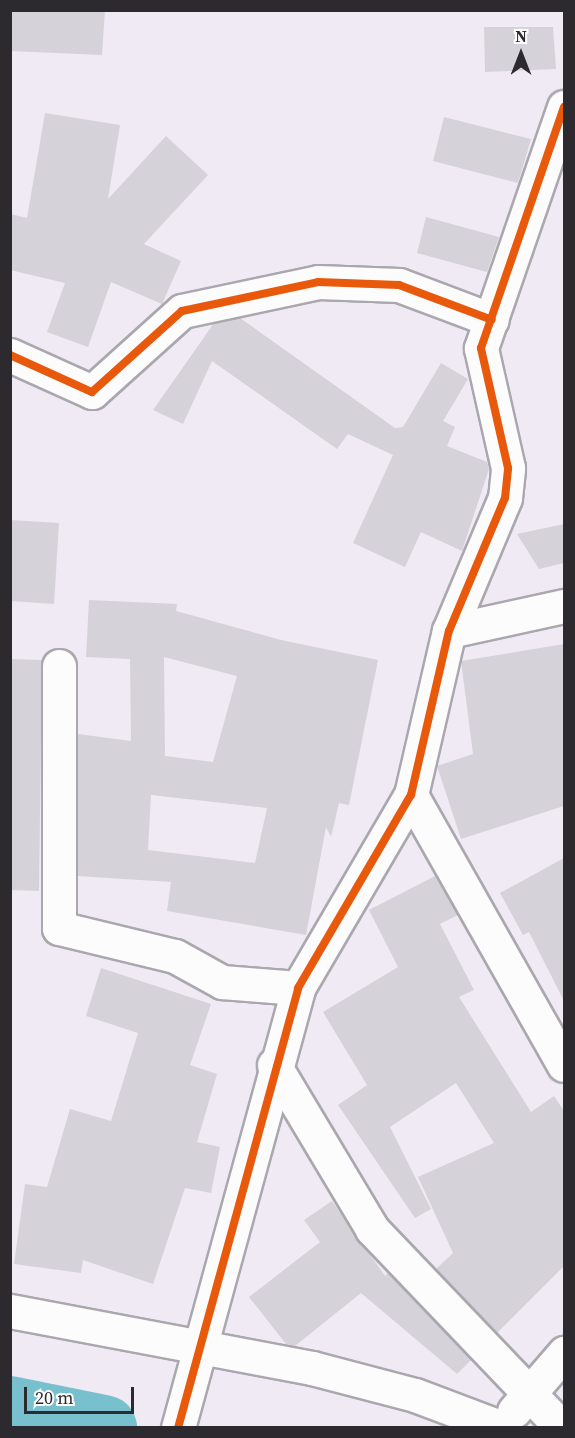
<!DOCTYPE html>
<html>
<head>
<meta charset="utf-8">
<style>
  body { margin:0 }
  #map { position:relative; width:575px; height:1438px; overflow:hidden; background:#efeaf4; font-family:"Source Serif 4",serif }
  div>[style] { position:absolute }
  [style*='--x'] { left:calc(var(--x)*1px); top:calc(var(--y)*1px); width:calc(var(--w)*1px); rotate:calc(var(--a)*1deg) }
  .river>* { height:66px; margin:-33px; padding:0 33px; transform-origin:33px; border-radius:33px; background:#78c0ce }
  .building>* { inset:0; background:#d6d2da }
  .roads { filter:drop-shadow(2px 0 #aaa7ae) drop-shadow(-2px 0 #aaa7ae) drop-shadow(0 2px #aaa7ae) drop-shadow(0 -2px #aaa7ae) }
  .minor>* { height:33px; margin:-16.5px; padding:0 16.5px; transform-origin:16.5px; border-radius:16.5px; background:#fdfcfd }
  .cycleway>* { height:8px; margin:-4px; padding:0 4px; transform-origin:4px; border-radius:4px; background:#e8590c }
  span { translate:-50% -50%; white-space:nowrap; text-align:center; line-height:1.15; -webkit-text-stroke:4.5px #fff; paint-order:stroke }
  .frame { position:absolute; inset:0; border:12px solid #2c292f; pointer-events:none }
  .north { position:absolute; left:491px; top:24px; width:60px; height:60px; -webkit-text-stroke:4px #fff; paint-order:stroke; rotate:0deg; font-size:16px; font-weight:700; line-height:24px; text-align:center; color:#2c292f }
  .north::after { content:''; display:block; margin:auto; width:21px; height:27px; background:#2c292f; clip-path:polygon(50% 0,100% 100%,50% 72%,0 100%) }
  .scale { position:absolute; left:24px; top:1387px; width:110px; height:27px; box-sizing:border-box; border:3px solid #2c292f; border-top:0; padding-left:8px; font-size:18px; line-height:21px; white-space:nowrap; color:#2c292f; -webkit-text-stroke:4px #fff; paint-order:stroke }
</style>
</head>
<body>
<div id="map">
  <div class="river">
    <div style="--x:10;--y:1409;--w:96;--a:11.4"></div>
  </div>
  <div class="building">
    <div style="clip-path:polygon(10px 10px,105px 10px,102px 55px,10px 51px)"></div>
    <div style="clip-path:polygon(484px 27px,553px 27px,556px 69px,485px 72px)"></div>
    <div style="clip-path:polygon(45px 113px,120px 125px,108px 199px,166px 136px,208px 175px,144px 244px,181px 261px,162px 304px,111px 282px,88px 347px,47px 332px,65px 283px,10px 270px,10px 214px,27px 218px)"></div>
    <div style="clip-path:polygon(444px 117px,531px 139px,518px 183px,433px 161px)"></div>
    <div style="clip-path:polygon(426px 217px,499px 237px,487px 272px,417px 253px)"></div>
    <div style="clip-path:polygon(240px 318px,395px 428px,403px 427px,441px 363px,468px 379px,443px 421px,455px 427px,447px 446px,487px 462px,489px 469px,462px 551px,421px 532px,405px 567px,353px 543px,393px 455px,348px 434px,337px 449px,212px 361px,183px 424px,153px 410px,214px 323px)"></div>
    <div style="clip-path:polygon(10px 520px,59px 523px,54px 604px,10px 601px)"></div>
    <div style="clip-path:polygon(564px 524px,564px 563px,539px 569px,517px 534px)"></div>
    <div style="clip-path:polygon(evenodd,89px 600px,177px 604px,176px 611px,281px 640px,378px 660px,349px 805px,339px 803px,331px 837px,326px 827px,306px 935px,167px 911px,171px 882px,78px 876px,78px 734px,131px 741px,130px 659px,86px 657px,89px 600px,164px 657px,237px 676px,213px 762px,165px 756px,164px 657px,89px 600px,151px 795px,267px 808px,255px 863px,148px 850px,151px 795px)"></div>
    <div style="clip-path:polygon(564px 644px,564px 806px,461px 839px,437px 766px,473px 754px,461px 661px)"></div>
    <div style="clip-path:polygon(10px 659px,42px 660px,39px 891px,10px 890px)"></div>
    <div style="clip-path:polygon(564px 858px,564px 1001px,529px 932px,523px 935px,500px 893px)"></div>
    <div style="clip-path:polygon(435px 876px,458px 915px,440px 924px,474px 990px,459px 997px,531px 1112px,554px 1096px,564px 1111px,564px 1266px,497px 1333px,436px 1269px,453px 1253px,418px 1177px,494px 1143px,456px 1083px,390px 1127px,431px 1209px,415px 1218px,338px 1105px,367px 1085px,323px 1012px,398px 967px,369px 910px)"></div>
    <div style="clip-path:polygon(101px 968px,211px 1004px,190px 1065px,217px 1074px,197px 1142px,220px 1147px,211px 1193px,185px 1188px,153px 1284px,83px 1260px,81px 1273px,14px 1264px,25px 1184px,47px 1187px,70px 1109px,111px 1121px,138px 1033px,86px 1016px)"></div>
    <div style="clip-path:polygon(332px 1201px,385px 1276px,388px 1273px,471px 1360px,457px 1374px,361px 1293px,295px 1346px,286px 1344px,249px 1297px,320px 1242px,304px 1220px)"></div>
  </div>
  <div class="roads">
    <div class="minor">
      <div style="--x:10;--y:355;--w:90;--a:24.3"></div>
      <div style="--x:92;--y:392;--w:121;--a:-42"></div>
      <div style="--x:182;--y:311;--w:139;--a:-12"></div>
      <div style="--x:318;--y:282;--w:81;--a:2.1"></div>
      <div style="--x:399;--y:285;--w:99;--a:20.6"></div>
      <div style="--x:449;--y:631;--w:118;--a:-12.3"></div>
      <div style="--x:59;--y:666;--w:262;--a:90"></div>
      <div style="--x:59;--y:928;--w:119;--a:13.6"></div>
      <div style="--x:175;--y:956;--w:54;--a:29"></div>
      <div style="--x:222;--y:982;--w:76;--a:4.5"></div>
      <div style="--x:411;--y:795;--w:310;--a:60.5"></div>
      <div style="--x:274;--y:1065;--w:191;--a:59.1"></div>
      <div style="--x:372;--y:1229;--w:275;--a:46.3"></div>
      <div style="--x:10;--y:1311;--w:307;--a:10.7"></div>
      <div style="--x:312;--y:1368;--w:106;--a:14.7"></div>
      <div style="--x:415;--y:1395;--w:94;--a:20.6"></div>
      <div style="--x:514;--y:1411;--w:77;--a:-49.2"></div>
      <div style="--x:178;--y:1428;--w:456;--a:-74.7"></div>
      <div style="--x:298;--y:988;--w:224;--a:-59.7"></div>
      <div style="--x:411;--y:795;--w:168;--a:-77"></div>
      <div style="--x:449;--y:631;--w:144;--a:-67.2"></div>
      <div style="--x:505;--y:498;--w:30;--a:-84"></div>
      <div style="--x:508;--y:468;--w:123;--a:-102.7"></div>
      <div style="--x:481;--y:348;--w:255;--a:-71"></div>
    </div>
  </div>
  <div class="cycleway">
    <div style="--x:10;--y:355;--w:90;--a:24.3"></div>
    <div style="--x:92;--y:392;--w:121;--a:-42"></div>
    <div style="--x:182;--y:311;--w:139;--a:-12"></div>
    <div style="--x:318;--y:282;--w:81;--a:2.1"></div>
    <div style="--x:399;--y:285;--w:99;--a:20.6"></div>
    <div style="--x:178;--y:1428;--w:456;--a:-74.7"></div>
    <div style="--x:298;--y:988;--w:224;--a:-59.7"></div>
    <div style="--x:411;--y:795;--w:168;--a:-77"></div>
    <div style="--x:449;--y:631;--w:144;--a:-67.2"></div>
    <div style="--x:505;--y:498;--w:30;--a:-84"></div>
    <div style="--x:508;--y:468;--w:123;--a:-102.7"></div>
    <div style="--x:481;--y:348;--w:255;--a:-71"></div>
  </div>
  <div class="frame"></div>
  <div class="north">N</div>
  <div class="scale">20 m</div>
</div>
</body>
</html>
